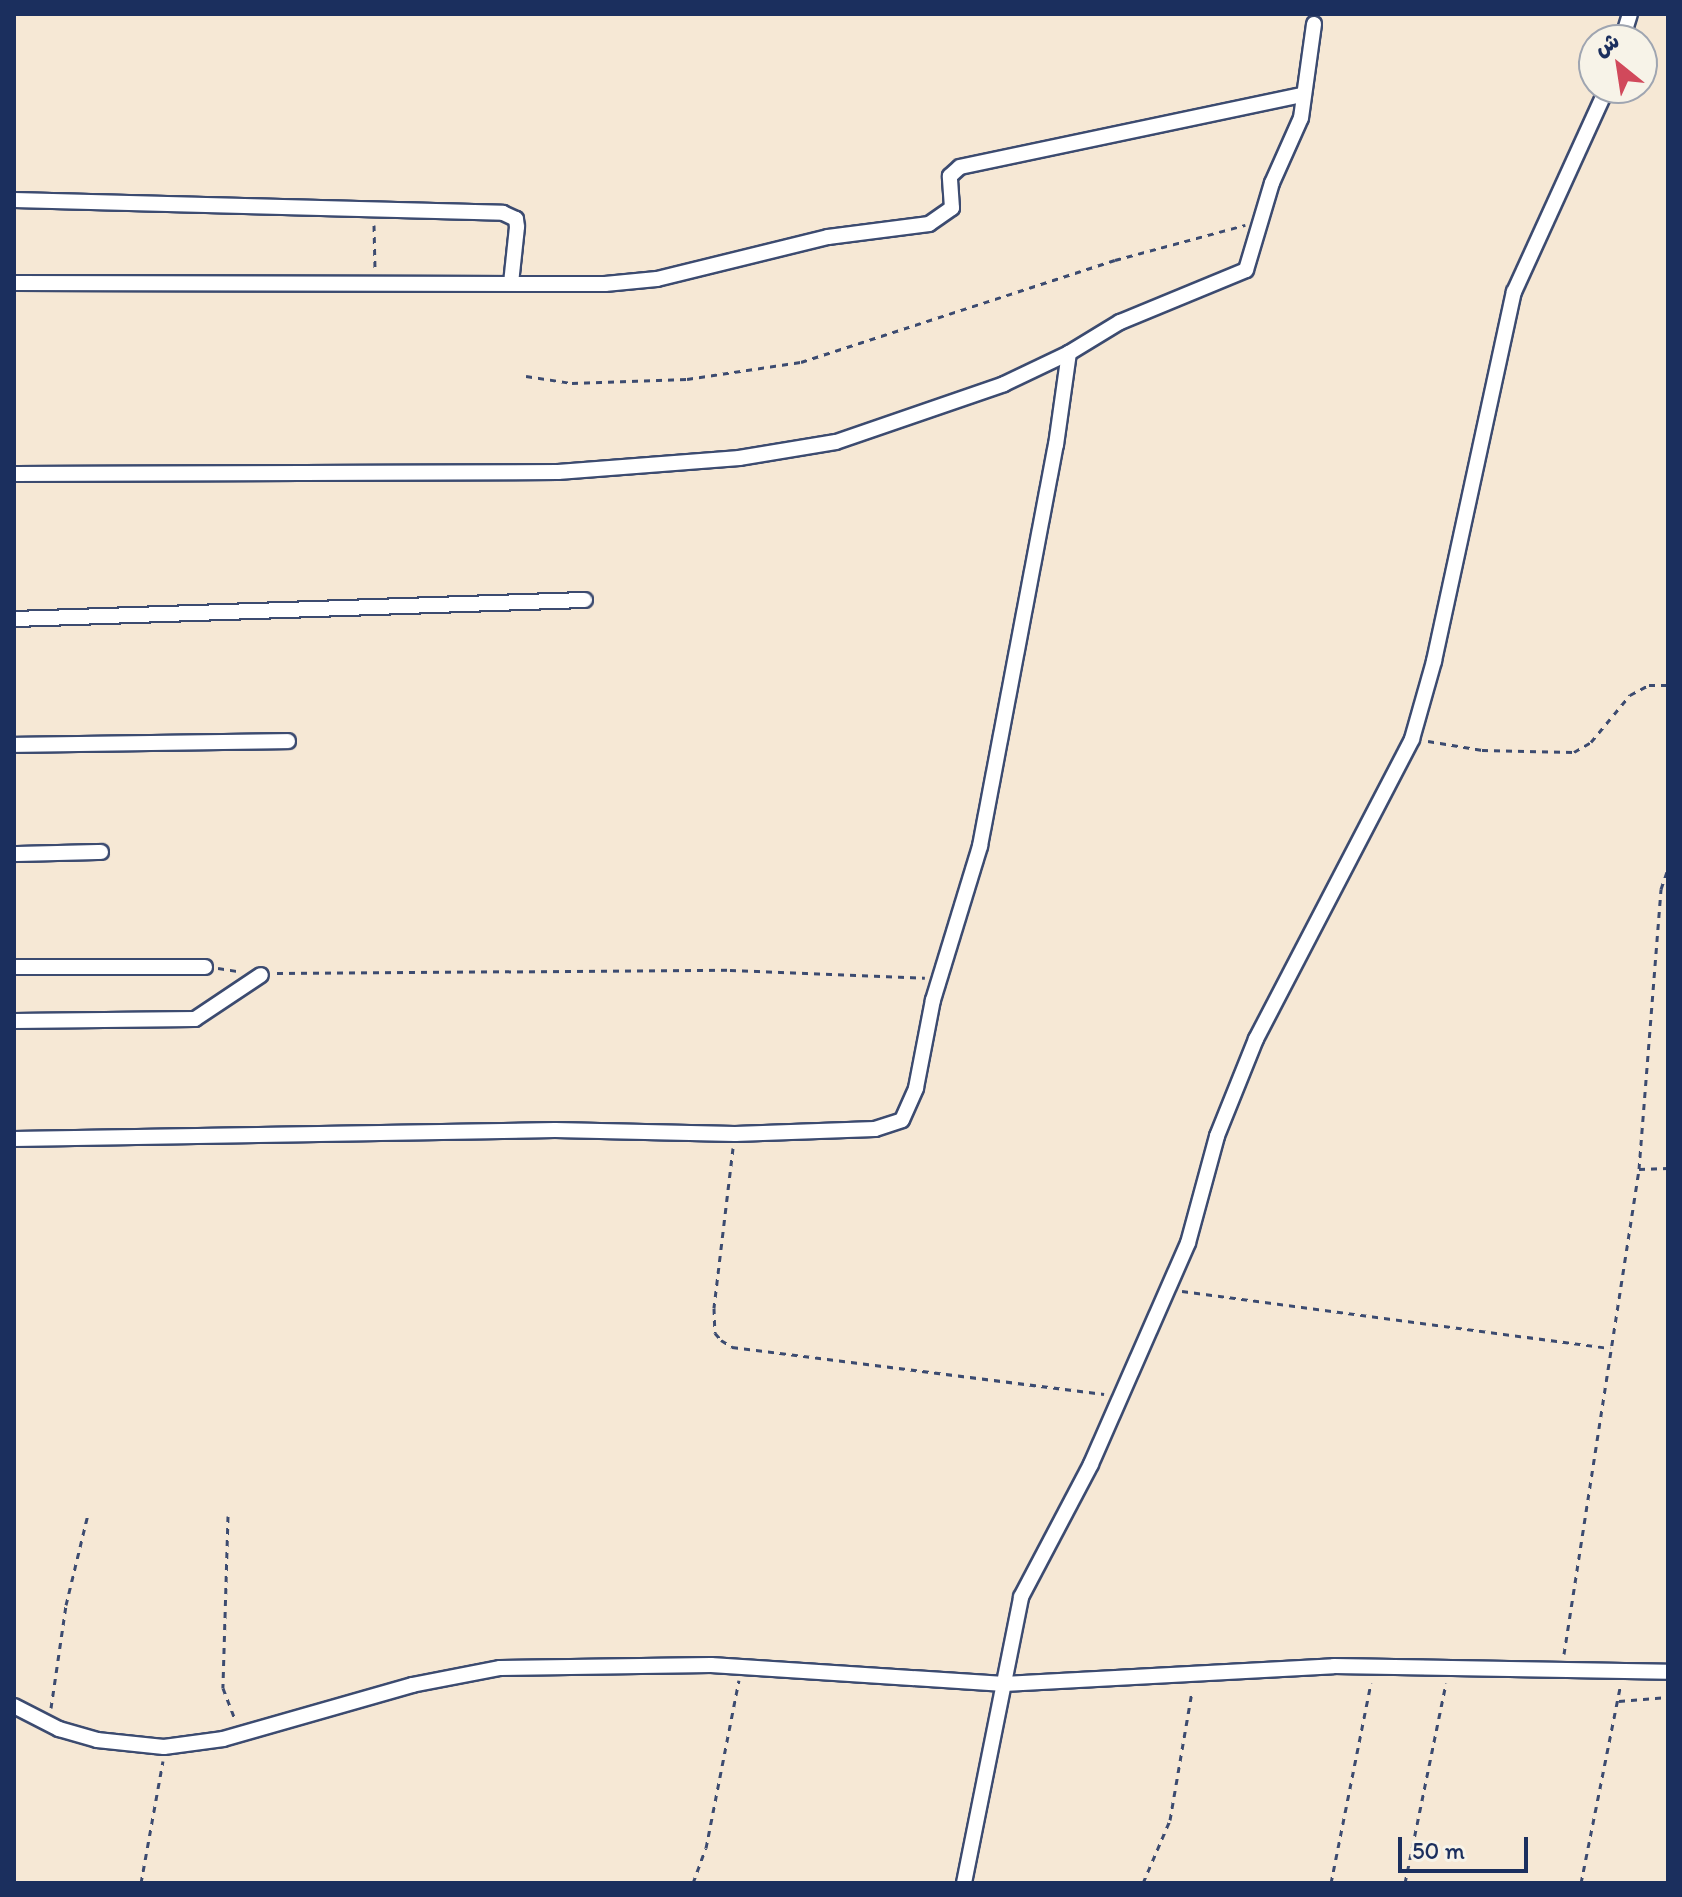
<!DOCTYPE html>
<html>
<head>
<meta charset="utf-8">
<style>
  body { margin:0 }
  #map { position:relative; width:1682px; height:1897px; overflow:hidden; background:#f6e8d5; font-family:Itim,"Playpen Sans Arabic",sans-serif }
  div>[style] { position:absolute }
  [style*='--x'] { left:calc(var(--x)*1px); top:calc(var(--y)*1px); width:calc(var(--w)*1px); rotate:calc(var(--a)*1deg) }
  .path>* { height:3px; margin-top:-1.5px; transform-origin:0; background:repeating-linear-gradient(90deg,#3c4b70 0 6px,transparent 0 12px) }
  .roads { filter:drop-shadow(2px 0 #3c4b70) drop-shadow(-2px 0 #3c4b70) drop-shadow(0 2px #3c4b70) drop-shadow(0 -2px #3c4b70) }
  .minor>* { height:14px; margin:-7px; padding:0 7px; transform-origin:7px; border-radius:7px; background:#fff }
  span { translate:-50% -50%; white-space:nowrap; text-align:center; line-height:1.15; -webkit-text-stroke:6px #f7f3e8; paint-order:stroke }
  .frame { position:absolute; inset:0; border:16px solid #1b2f5e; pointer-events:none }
  .north { position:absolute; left:1578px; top:24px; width:80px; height:80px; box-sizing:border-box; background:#f7f3e8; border:2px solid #9fa5b1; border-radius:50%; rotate:330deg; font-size:22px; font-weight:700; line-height:32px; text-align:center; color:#1b2f5e }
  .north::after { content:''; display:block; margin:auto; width:28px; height:36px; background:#d1495b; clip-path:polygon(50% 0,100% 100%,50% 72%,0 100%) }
  .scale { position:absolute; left:1398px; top:1837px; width:130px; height:36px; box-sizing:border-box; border:4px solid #1b2f5e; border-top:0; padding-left:10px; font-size:24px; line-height:28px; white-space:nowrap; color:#1b2f5e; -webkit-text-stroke:6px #f7f3e8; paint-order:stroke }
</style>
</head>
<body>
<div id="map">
  <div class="path">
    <div style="--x:374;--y:225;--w:44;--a:88.7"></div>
    <div style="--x:526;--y:376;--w:47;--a:8.7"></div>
    <div style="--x:572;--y:383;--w:115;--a:-2"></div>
    <div style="--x:687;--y:379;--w:115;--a:-8.5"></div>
    <div style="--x:801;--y:362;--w:330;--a:-18"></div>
    <div style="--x:1115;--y:260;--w:135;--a:-15.1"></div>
    <div style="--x:1428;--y:741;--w:55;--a:9.5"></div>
    <div style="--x:1482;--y:750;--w:92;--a:1.2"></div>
    <div style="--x:1574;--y:752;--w:20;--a:-30"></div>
    <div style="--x:1591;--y:742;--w:61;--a:-50.3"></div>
    <div style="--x:1630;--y:695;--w:21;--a:-28"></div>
    <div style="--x:1649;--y:685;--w:19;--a:0"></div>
    <div style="--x:218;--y:968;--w:20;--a:9"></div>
    <div style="--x:277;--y:973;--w:453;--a:-0.4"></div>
    <div style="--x:730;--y:970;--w:195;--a:2.3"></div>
    <div style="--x:733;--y:1148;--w:161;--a:96.8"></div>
    <div style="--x:714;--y:1308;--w:25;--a:88"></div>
    <div style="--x:715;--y:1333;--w:9;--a:49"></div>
    <div style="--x:721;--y:1340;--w:13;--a:32"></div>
    <div style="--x:732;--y:1347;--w:375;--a:7.2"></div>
    <div style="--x:1639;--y:1169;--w:29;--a:-2"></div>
    <div style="--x:1182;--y:1291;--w:432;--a:7.6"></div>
    <div style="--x:228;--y:1516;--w:172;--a:91.7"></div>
    <div style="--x:223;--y:1688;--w:34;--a:69"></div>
    <div style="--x:1564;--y:1654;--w:491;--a:-81.2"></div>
    <div style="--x:1639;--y:1169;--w:281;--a:-85.5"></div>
    <div style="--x:1661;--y:889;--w:21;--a:-71"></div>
    <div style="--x:1619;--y:1701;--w:49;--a:-4.7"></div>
    <div style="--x:51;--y:1708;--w:104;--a:-81.7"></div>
    <div style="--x:66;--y:1605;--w:94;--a:-76.4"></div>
    <div style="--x:141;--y:1883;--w:124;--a:-79.8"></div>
    <div style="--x:693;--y:1883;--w:37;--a:-70"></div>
    <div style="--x:706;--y:1848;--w:171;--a:-78.9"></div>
    <div style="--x:1143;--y:1883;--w:69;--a:-66.8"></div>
    <div style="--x:1170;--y:1820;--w:131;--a:-80.3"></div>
    <div style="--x:1331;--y:1883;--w:204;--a:-78.7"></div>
    <div style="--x:1405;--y:1883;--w:204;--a:-78.4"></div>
    <div style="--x:1581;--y:1883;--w:200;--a:-78.7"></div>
  </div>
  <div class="roads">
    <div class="minor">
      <div style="--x:1622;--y:40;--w:27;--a:-73"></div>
      <div style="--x:14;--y:200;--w:489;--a:1.5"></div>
      <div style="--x:503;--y:213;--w:14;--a:25"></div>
      <div style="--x:516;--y:219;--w:8;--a:83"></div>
      <div style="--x:517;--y:227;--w:56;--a:96.1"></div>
      <div style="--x:14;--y:283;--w:591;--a:0.1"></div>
      <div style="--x:605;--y:284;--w:52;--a:-5.5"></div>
      <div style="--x:657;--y:279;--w:176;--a:-13.8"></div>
      <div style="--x:828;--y:237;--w:102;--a:-7.3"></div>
      <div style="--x:929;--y:224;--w:28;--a:-35"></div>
      <div style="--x:952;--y:208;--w:32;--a:-94"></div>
      <div style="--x:950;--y:176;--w:13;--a:-42"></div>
      <div style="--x:960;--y:167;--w:350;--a:-11.9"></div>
      <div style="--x:14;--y:474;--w:544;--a:-0.21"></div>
      <div style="--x:558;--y:472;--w:182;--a:-4.4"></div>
      <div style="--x:739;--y:458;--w:98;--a:-9.4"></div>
      <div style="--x:836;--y:442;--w:178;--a:-19"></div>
      <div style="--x:1004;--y:384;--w:72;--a:-25.5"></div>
      <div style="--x:14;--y:619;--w:571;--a:-1.91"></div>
      <div style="--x:14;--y:745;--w:274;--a:-0.8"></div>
      <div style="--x:14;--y:854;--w:87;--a:-1.3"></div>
      <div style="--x:14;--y:967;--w:191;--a:0"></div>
      <div style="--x:14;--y:1021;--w:181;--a:-0.6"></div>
      <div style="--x:195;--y:1019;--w:79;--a:-33.7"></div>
      <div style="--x:14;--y:1139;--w:541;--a:-0.95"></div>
      <div style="--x:555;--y:1130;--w:180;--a:1.3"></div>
      <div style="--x:735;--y:1134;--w:140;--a:-2"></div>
      <div style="--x:875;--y:1129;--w:28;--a:-18"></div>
      <div style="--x:902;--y:1120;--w:35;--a:-66"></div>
      <div style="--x:916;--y:1088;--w:90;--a:-79.1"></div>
      <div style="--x:933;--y:1000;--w:161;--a:-73"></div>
      <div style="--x:980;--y:846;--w:408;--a:-79.3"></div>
      <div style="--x:1056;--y:445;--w:93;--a:-82"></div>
      <div style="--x:1069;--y:353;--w:60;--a:-31.3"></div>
      <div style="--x:1120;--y:322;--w:136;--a:-22.4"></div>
      <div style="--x:1246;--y:270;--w:91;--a:-73.4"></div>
      <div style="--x:1272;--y:183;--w:71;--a:-66"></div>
      <div style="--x:1301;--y:118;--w:95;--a:-82.1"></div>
      <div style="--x:14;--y:1706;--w:51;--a:27.1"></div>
      <div style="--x:59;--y:1729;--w:40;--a:16"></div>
      <div style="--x:97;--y:1740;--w:67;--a:6"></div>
      <div style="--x:164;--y:1747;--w:60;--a:-7.7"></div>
      <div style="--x:223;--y:1739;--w:197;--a:-15.9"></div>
      <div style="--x:412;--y:1685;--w:90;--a:-10.9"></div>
      <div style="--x:500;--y:1668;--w:211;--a:-0.8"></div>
      <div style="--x:711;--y:1665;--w:294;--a:3.7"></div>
      <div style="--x:1004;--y:1684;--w:330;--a:-3.1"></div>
      <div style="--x:1334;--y:1666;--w:334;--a:1"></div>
      <div style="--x:964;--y:1883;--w:292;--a:-78.7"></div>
      <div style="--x:1021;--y:1597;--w:150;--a:-62.2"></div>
      <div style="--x:1091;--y:1464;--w:241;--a:-66.3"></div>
      <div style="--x:1188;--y:1243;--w:111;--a:-74.8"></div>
      <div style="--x:1217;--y:1136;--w:105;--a:-68.1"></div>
      <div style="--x:1256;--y:1039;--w:338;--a:-62.5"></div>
      <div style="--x:1412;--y:739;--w:81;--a:-74.2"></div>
      <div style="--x:1434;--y:661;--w:378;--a:-77.8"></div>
      <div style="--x:1514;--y:292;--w:224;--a:-65.5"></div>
    </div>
  </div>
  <div class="frame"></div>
  <div class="north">ش</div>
  <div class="scale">50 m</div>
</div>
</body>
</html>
